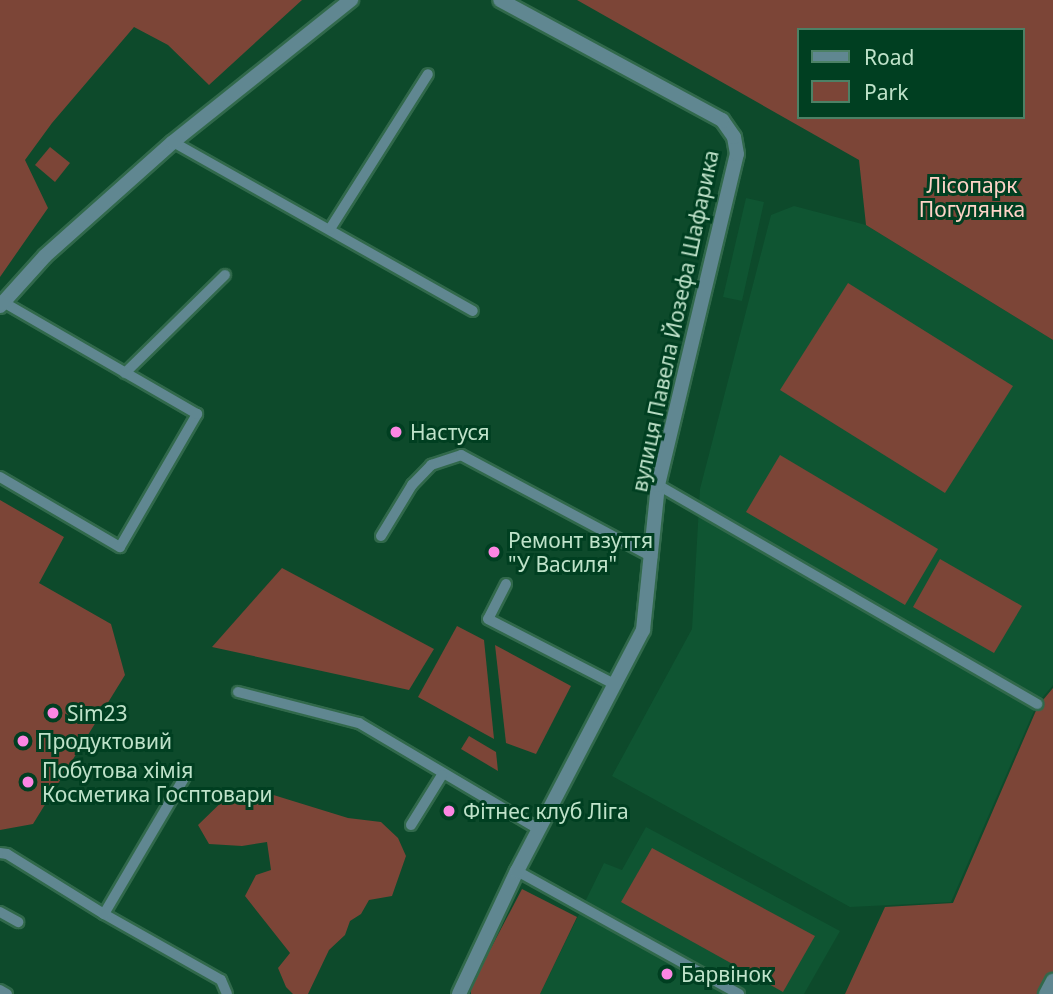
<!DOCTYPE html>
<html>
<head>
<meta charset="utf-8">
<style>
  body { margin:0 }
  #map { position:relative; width:1053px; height:994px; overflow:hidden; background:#0d4a2b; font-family:"Noto Sans",sans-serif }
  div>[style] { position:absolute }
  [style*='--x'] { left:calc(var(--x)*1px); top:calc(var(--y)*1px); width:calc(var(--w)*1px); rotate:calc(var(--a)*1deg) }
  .built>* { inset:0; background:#0f5532 }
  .green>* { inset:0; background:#7c4537 }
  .roads { filter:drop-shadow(2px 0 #31694b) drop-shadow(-2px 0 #31694b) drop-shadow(0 2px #31694b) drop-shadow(0 -2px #31694b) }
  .lane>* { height:10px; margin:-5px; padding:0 5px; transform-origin:5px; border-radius:5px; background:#608791 }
  .street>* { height:14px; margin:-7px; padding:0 7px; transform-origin:7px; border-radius:7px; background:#608791 }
  .dots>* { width:19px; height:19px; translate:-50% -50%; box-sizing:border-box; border:4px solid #003f21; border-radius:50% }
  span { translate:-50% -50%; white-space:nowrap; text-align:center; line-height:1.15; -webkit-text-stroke:6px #003f21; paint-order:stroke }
  .park-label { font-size:21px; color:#fed3c7 }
  .street-label { font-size:21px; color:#bfe3ca }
  .poi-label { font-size:21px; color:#bfe3ca }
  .left { translate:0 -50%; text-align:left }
  .legend { position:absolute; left:797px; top:28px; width:228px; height:91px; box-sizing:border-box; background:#003f21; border:2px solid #4c8165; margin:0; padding:9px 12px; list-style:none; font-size:21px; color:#bfe3ca }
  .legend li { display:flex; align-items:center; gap:14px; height:35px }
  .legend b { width:35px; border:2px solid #4c8165 }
</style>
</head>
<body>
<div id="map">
  <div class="built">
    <div style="clip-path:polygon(746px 198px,764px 202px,742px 301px,723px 297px)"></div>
    <div style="clip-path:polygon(794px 206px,866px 225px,1053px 340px,1053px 685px,1037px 704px,951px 902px,850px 907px,612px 776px,692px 629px,700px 489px,771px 215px)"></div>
    <div style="clip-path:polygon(646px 827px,840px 931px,804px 994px,540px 994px,604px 863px,622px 870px)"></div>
  </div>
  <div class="green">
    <div style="clip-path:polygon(0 0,302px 0,209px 85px,168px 45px,134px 27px,52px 123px,25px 160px,48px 208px,0 277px)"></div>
    <div style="clip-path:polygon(evenodd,577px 0,1053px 0,1053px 340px,866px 225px,859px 160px,577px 0,799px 30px,1023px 30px,1023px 117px,799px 117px,799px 30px)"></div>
    <div style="clip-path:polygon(50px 147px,70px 163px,55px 182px,35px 165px)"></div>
    <div style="clip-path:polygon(848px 283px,1013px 386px,945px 493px,780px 390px)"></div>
    <div style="clip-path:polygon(780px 455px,938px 549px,905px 605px,746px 512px)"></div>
    <div style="clip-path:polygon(0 500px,64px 537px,39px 583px,111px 624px,125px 675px,33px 824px,0 830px)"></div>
    <div style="clip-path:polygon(940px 559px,1022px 606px,994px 653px,913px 607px)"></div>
    <div style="clip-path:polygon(282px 568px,434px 649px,409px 690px,212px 647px)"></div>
    <div style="clip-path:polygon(457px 626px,484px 640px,494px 739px,418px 697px)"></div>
    <div style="clip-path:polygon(495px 645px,571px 686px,536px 754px,506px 743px)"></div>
    <div style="clip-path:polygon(1053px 688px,1053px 994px,845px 994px,885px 907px,953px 903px,1038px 706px)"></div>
    <div style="clip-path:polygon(469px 736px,496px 752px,498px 771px,461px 749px)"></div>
    <div style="clip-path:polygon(254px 789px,348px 818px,381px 822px,398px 838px,406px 856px,392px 896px,369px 900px,361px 914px,350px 921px,345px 935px,329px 950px,308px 994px,293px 994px,286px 987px,278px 968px,290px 953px,245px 896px,256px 875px,271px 870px,267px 842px,242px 846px,209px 844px,198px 825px,234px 790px)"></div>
    <div style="clip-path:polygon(652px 848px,815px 936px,783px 992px,621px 902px)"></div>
    <div style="clip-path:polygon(522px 889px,577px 917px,540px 994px,471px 994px,471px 986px)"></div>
  </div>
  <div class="roads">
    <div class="lane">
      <div style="--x:173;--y:142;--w:344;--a:29.4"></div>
      <div style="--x:330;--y:229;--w:183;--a:-57.7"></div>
      <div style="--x:125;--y:373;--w:140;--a:-44.4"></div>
      <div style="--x:0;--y:477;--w:139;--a:30.3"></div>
      <div style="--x:120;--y:547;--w:154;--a:-59.9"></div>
      <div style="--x:197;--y:414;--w:224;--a:-150"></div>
      <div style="--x:658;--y:485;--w:438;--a:30"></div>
      <div style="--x:381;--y:536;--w:60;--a:-58.7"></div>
      <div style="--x:412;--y:485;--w:28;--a:-46"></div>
      <div style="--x:431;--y:465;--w:32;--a:-18"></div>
      <div style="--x:461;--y:455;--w:217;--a:28.1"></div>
      <div style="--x:506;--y:584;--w:39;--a:117"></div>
      <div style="--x:488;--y:619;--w:144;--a:27.3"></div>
      <div style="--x:238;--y:692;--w:125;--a:14.4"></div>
      <div style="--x:359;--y:723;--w:210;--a:30.6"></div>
      <div style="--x:411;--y:825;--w:59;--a:-58.2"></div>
      <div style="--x:0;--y:853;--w:7;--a:8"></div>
      <div style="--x:7;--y:854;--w:114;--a:31.7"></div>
      <div style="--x:104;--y:914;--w:134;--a:29.4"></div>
      <div style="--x:221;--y:980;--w:15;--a:67"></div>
      <div style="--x:517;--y:871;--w:254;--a:29"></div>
      <div style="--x:0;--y:912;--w:21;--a:29"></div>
      <div style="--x:104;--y:914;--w:164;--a:-59.5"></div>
      <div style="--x:0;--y:990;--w:8;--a:30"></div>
    </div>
    <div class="street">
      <div style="--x:0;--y:306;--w:67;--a:-48"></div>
      <div style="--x:45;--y:256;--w:171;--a:-41.7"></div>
      <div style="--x:173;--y:142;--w:228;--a:-38.6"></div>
      <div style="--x:459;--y:994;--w:136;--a:-64.8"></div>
      <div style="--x:517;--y:871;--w:272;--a:-62.4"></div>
      <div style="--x:643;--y:630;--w:146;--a:-84.1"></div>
      <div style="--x:658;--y:485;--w:340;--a:-76.6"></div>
      <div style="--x:737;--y:154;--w:17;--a:-100"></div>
      <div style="--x:734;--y:137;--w:21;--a:-125"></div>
      <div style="--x:722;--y:120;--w:252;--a:-151.6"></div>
      <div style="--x:1046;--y:994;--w:15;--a:-62"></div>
    </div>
  </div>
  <div class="dots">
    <div style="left:396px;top:432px;background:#fc86e3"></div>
    <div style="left:494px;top:552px;background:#fc86e3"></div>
    <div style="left:53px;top:713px;background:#fc86e3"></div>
    <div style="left:23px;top:741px;background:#fc86e3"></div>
    <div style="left:28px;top:782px;background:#fc86e3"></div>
    <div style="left:449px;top:811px;background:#fc86e3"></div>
    <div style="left:667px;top:974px;background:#fc86e3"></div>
  </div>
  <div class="park-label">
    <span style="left:972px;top:197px">Лісопарк<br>Погулянка</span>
  </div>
  <div class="street-label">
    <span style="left:675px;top:321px;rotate:-78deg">вулиця Павела Йозефа Шафарика</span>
  </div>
  <div class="poi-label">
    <span class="left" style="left:410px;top:432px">Настуся</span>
    <span class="left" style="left:508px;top:552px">Ремонт взуття<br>"У Василя"</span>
    <span class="left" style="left:67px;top:713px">Sim23</span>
    <span class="left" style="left:37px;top:741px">Продуктовий</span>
    <span class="left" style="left:42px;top:782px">Побутова хімія<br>Косметика Госптовари</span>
    <span class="left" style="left:463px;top:811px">Фітнес клуб Ліга</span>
    <span class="left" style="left:681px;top:974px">Барвінок</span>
  </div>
  <ul class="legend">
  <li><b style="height:9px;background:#608791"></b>Road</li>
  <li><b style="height:19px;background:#7c4537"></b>Park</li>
  </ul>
</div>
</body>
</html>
